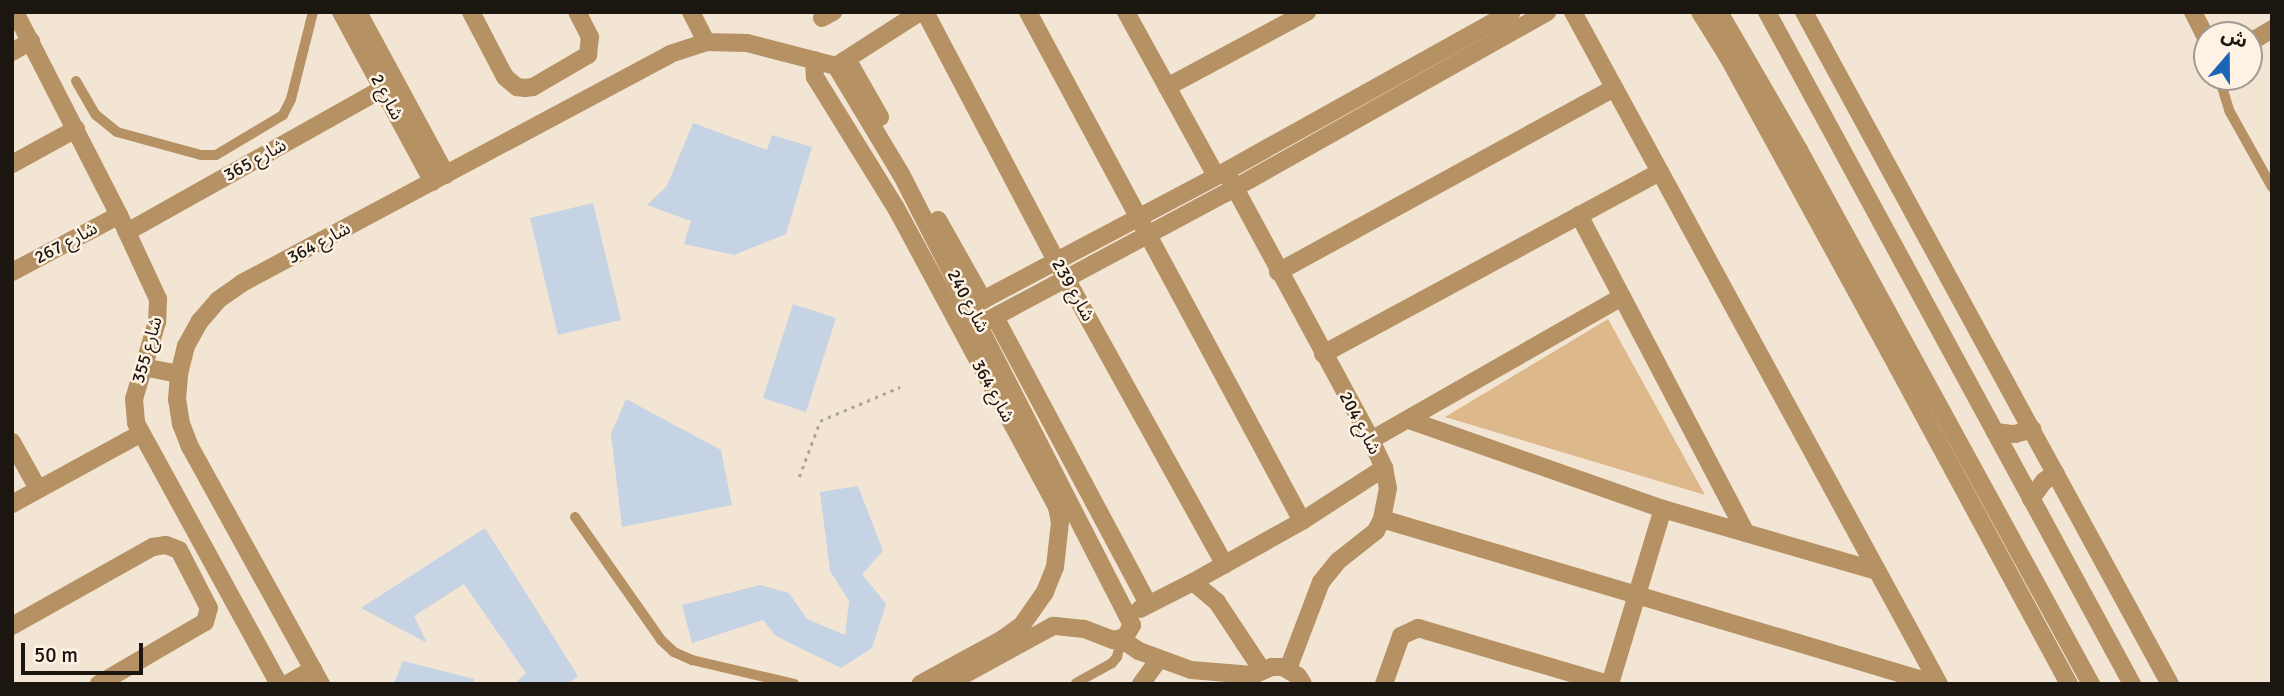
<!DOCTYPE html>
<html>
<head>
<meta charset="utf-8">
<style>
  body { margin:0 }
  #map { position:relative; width:2284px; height:696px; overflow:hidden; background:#f3e5d3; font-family:Signika,"Noto Sans Arabic",sans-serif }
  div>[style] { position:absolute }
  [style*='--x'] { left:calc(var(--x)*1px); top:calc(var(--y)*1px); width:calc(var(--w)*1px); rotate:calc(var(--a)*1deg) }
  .green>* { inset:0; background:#ddb88a }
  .building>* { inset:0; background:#c5d3e4 }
  .path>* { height:2.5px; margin-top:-1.25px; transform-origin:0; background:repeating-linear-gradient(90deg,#afa496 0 3.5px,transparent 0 8.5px) }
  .lane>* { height:10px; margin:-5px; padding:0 5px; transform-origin:5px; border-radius:5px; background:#b59164 }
  .street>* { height:18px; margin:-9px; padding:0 9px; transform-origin:9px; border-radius:9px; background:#b59164 }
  span { translate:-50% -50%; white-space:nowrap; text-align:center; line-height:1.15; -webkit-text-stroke:5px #fef2e4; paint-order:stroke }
  .street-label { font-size:18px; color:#1b1610 }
  .frame { position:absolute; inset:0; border:14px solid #1b1610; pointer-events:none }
  .north { position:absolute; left:2193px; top:21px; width:70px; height:70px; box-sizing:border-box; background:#fef2e4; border:2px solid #a39a8f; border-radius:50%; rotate:20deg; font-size:19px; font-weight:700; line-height:28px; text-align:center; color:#1b1610 }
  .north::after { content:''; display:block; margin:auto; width:24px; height:32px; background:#1a65b5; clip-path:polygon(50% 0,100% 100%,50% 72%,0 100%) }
  .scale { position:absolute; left:21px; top:643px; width:122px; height:32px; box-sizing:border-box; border:4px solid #1b1610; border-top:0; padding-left:9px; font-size:21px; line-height:24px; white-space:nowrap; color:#1b1610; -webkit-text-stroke:5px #fef2e4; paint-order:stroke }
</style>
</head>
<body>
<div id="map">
  <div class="green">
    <div style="clip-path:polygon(1608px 319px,1705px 495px,1445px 417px)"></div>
  </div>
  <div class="building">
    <div style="clip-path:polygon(693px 123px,767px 150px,772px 135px,812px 147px,786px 234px,734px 255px,684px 244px,691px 221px,647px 205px,667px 186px)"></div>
    <div style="clip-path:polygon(593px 203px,621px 320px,558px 335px,530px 218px)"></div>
    <div style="clip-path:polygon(793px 304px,836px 318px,806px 412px,763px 398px)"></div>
    <div style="clip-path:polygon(626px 399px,721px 450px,732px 505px,622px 527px,611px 434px)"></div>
    <div style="clip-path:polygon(858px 486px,883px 551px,862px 574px,886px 604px,872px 648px,841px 668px,776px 636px,763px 620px,692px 643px,682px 605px,760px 585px,789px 593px,807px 619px,845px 635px,849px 601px,830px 571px,820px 492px)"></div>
    <div style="clip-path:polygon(485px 528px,578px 676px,567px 684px,514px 684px,526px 673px,464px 584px,414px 616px,427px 643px,361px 608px)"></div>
    <div style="clip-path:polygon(403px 661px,474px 679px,474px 684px,394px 684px)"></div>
  </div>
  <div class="path">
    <div style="--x:799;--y:477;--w:60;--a:-69.4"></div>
    <div style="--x:820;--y:421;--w:87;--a:-23"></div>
  </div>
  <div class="lane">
    <div style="--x:2219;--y:77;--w:37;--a:73"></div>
    <div style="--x:2230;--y:112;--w:86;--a:60.8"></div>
    <div style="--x:76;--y:81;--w:39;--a:60"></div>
    <div style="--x:96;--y:115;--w:27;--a:39"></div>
    <div style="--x:117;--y:132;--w:87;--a:15.3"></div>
    <div style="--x:201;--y:155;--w:15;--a:0"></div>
    <div style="--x:216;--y:155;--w:78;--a:-30.8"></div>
    <div style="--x:283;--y:115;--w:18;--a:-63"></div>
    <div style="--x:291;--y:99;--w:90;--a:-75.8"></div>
    <div style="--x:575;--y:517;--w:150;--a:55"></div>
    <div style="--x:661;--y:640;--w:18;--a:43"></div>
    <div style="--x:674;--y:652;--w:20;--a:24"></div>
    <div style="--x:692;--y:660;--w:105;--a:13.2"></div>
    <div style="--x:1076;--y:683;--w:41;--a:-29.1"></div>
    <div style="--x:1112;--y:663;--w:8;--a:-50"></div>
    <div style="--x:1117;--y:657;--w:18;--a:-77"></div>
  </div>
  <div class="street">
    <div style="--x:15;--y:12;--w:228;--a:62.9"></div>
    <div style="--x:119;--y:215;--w:93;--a:65.1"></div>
    <div style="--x:158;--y:299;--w:23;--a:92"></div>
    <div style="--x:157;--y:322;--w:80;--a:106.6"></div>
    <div style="--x:134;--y:399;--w:24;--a:85"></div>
    <div style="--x:136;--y:423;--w:298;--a:61.3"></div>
    <div style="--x:341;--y:12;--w:193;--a:61.6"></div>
    <div style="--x:358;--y:12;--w:185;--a:61.6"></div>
    <div style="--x:471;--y:12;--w:73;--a:62.4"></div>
    <div style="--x:505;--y:77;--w:16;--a:40"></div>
    <div style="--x:517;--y:87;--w:8;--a:7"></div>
    <div style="--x:525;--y:88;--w:8;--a:-7"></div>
    <div style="--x:533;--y:87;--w:64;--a:-30.2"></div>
    <div style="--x:588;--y:55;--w:18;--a:-84"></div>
    <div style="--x:590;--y:37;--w:28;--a:-117"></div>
    <div style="--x:691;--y:12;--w:34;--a:63"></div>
    <div style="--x:925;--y:12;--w:283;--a:62.2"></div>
    <div style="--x:1057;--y:262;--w:346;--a:61"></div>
    <div style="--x:1028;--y:12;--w:578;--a:61.71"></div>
    <div style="--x:1126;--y:12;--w:187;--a:61.2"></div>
    <div style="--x:1573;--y:12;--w:765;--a:61.43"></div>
    <div style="--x:1700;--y:12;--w:53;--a:58.1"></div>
    <div style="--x:1728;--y:57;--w:337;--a:61.3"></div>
    <div style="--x:1890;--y:353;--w:376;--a:61.6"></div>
    <div style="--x:1719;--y:12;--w:160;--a:59.9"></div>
    <div style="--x:1799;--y:150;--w:609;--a:61.33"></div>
    <div style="--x:1767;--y:12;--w:765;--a:61.49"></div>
    <div style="--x:1804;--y:12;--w:765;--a:61.43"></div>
    <div style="--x:2193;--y:12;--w:31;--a:63"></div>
    <div style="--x:822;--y:18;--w:13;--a:-29"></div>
    <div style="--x:2249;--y:43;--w:27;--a:-31"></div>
    <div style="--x:12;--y:52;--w:22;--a:-30"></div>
    <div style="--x:847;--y:59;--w:67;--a:60.4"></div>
    <div style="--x:814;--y:60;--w:17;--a:87"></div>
    <div style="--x:815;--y:77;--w:154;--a:58.3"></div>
    <div style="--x:896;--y:208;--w:340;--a:61.7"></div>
    <div style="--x:1057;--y:507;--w:15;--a:79"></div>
    <div style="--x:1060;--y:522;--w:45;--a:96.3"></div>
    <div style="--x:1055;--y:567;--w:27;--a:112"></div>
    <div style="--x:1045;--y:592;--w:40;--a:124.9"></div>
    <div style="--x:1022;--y:625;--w:24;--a:144"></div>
    <div style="--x:1003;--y:639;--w:94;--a:151.5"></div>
    <div style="--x:839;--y:64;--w:96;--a:-32.7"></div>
    <div style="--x:836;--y:66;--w:126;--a:59"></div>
    <div style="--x:901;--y:174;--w:507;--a:62.88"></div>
    <div style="--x:1132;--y:625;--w:14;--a:120"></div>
    <div style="--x:1125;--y:637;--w:12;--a:166"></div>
    <div style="--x:1113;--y:640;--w:31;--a:-159"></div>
    <div style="--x:1084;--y:629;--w:31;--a:-174"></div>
    <div style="--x:1053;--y:626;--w:121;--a:151.3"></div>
    <div style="--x:1167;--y:87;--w:159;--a:-28.2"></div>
    <div style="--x:12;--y:164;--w:73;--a:-28.7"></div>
    <div style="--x:1229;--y:177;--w:299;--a:61.6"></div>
    <div style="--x:1371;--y:440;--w:31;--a:65"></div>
    <div style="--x:1384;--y:468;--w:20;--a:79"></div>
    <div style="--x:1388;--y:488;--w:32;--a:101"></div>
    <div style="--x:1382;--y:519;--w:13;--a:117"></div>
    <div style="--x:1376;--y:531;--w:48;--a:141.7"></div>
    <div style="--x:1338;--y:561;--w:27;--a:129"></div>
    <div style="--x:1321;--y:582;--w:93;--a:110.8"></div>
    <div style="--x:1579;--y:215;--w:359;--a:62.3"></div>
    <div style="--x:938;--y:220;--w:92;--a:60.6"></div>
    <div style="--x:127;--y:232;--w:292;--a:-29.3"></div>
    <div style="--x:12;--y:272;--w:121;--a:-28"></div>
    <div style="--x:1278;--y:272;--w:383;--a:-28.7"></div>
    <div style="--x:962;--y:311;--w:299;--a:-27.9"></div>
    <div style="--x:1226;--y:171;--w:327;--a:-29.1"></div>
    <div style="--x:995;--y:317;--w:325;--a:61.9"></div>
    <div style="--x:972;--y:329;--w:288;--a:-28.2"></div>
    <div style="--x:1226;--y:193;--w:369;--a:-29.4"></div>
    <div style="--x:1323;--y:354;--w:383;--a:-28.4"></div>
    <div style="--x:143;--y:367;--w:37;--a:11"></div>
    <div style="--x:1409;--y:420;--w:269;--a:19.3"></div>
    <div style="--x:1663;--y:509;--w:223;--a:16.2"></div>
    <div style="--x:1995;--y:432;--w:20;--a:6"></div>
    <div style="--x:2015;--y:434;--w:18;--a:-16"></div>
    <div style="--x:1371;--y:440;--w:289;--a:-29.7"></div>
    <div style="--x:12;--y:442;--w:54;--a:61"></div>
    <div style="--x:2031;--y:499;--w:22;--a:-54"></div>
    <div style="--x:2044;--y:481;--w:14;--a:-34"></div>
    <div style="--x:12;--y:504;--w:146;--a:-28.7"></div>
    <div style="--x:1382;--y:519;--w:578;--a:16.59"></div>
    <div style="--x:1140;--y:609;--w:59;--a:-27"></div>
    <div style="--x:12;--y:626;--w:162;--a:-29.3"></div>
    <div style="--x:153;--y:547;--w:13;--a:-9"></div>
    <div style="--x:166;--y:545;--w:14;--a:21"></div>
    <div style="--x:179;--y:550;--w:65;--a:62.7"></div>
    <div style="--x:209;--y:608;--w:15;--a:106"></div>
    <div style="--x:205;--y:622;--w:123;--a:149.7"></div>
    <div style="--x:1121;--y:639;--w:22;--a:34"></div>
    <div style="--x:1139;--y:651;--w:55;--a:20.1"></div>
    <div style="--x:1191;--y:670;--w:62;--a:4.6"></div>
    <div style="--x:1262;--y:670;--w:82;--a:-123.5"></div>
    <div style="--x:1217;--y:602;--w:31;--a:-140"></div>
    <div style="--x:1193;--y:582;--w:125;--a:-29.2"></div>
    <div style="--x:1302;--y:521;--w:98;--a:-32.9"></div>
    <div style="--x:1253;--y:675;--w:21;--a:-23"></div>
    <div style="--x:1272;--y:667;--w:11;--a:0"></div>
    <div style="--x:1283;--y:667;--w:17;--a:31"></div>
    <div style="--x:1298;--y:676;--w:9;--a:58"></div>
    <div style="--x:287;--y:684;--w:30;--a:-30"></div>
    <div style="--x:321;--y:684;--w:271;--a:-118.9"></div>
    <div style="--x:190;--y:447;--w:25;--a:-111"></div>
    <div style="--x:181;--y:424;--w:25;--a:-99"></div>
    <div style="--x:177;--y:399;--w:25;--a:-85"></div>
    <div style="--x:179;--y:374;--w:29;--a:-76"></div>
    <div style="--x:186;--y:346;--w:29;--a:-61"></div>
    <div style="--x:200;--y:321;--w:28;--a:-49"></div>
    <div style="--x:218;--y:300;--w:29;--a:-35"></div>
    <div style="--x:242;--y:283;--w:485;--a:-28.1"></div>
    <div style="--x:670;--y:54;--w:38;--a:-18"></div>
    <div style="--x:706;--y:42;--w:41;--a:1.4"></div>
    <div style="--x:747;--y:43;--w:92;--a:14.5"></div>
    <div style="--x:1141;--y:684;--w:31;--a:-54"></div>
    <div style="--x:1384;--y:684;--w:51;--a:-70.5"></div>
    <div style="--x:1401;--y:636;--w:19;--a:-25"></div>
    <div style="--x:1418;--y:628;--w:198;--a:16.4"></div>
    <div style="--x:1610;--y:684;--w:183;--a:-73.2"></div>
  </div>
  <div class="street-label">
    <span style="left:387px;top:97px;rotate:62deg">شارع 2</span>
    <span style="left:255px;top:160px;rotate:-29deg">شارع 365</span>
    <span style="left:66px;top:243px;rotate:-28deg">شارع 267</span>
    <span style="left:319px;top:243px;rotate:-28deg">شارع 364</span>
    <span style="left:1073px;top:290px;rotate:61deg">شارع 239</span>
    <span style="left:968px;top:301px;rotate:62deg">شارع 240</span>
    <span style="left:147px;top:350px;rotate:-74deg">شارع 355</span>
    <span style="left:993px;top:391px;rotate:61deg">شارع 364</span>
    <span style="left:1360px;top:423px;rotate:62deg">شارع 204</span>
  </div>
  <div class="frame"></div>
  <div class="north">ش</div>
  <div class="scale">50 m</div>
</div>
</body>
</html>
